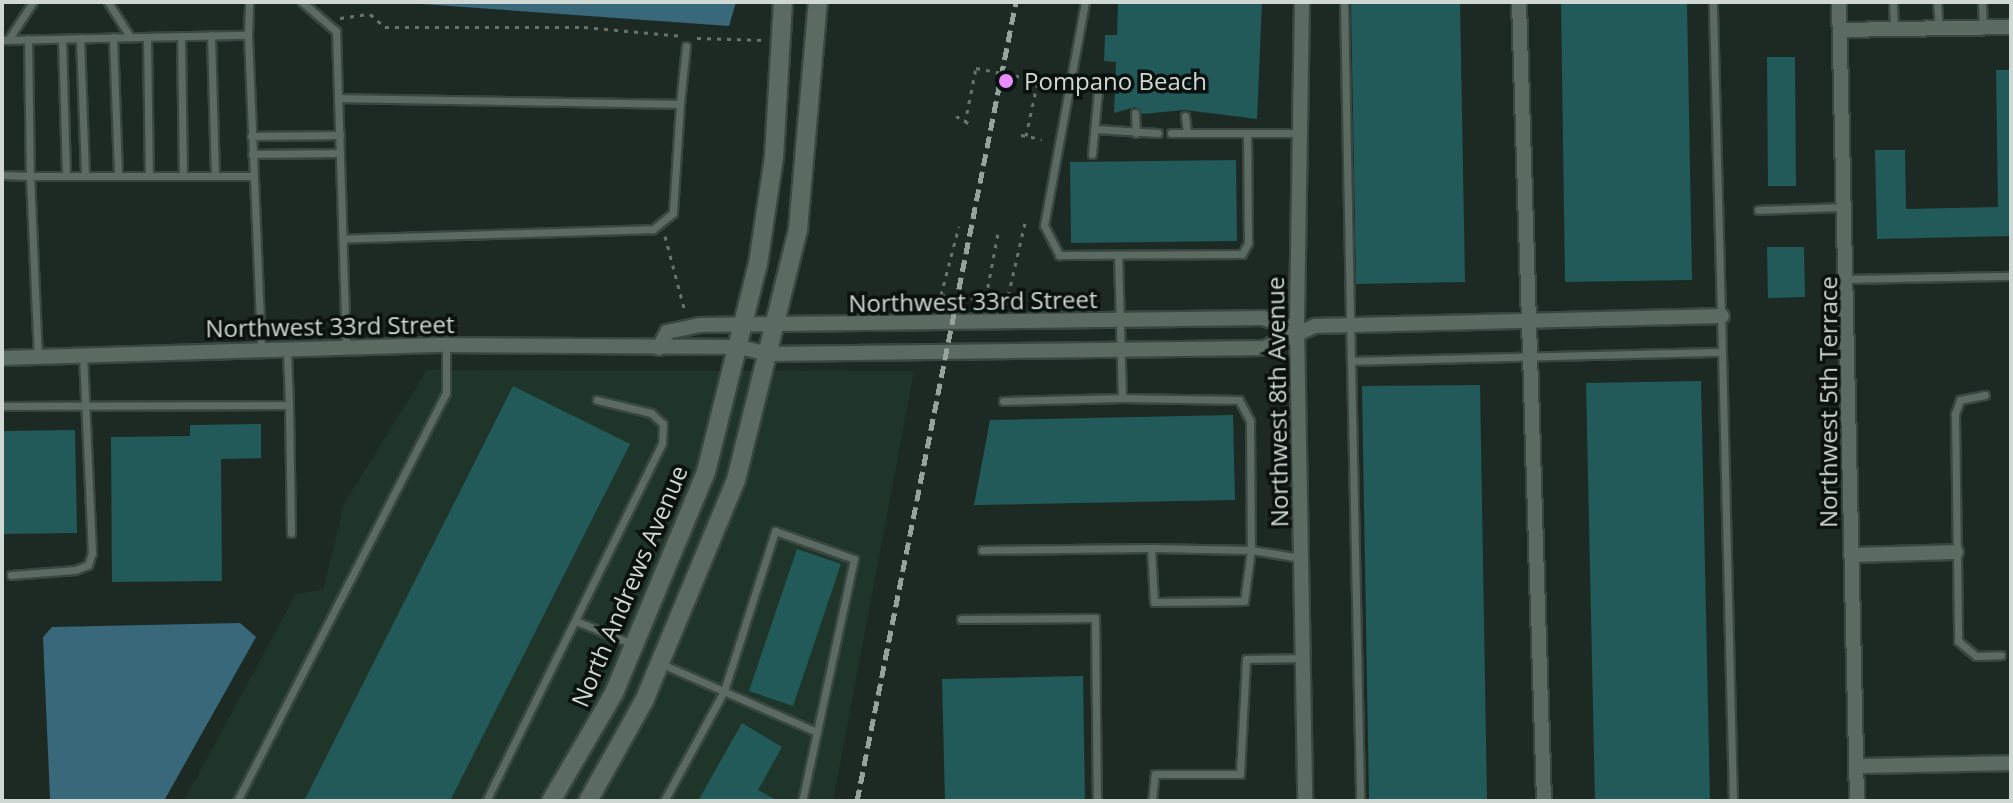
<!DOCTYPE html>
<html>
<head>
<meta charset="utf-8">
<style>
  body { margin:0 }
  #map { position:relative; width:2013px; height:803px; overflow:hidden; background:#1d2a23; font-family:"Open Sans",sans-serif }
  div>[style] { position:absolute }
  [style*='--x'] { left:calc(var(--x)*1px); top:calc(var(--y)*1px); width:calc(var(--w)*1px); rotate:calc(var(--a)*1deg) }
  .built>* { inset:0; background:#20352a }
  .water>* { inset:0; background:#39687a }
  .building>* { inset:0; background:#215a58 }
  .path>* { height:3px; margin-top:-1.5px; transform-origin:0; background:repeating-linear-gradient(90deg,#68736d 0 4px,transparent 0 10px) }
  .roads { filter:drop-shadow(2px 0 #3a4640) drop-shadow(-2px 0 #3a4640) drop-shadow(0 2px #3a4640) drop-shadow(0 -2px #3a4640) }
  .service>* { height:7px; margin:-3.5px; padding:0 3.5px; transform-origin:3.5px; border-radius:3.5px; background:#5b6b62 }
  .minor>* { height:14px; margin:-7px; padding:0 7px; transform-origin:7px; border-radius:7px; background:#5b6b62 }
  .tertiary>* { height:18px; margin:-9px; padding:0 9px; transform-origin:9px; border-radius:9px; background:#5b6b62 }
  .rail>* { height:5px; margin-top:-2.5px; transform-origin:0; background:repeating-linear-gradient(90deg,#98a29c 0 12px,transparent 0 18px) }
  .path-bridge>* { height:3px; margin-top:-1.5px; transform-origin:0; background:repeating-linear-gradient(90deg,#68736d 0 4px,transparent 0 10px) }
  .dots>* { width:22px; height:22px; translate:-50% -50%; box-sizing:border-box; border:4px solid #0b110e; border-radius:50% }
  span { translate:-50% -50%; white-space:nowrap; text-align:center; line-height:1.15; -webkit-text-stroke:7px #0b110e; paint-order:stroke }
  .poi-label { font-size:24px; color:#cfd8d3 }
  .left { translate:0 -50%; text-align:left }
  .street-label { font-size:24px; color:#cfd8d3 }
  .frame { position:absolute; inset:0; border:4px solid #cfd8d3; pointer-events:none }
</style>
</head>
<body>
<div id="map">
  <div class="built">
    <div style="clip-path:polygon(427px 370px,914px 371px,833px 801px,184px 801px,296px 594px,323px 590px,344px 504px)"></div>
  </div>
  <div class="water">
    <div style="clip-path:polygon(393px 2px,736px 2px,729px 26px)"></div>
    <div style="clip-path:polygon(240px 623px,256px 637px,165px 799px,50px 799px,43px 637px,52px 627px)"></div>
  </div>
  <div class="building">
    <div style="clip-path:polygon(1118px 2px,1262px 2px,1257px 119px,1185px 110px,1142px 114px,1135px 107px,1114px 113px,1116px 62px,1104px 61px,1105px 35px,1117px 35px)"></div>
    <div style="clip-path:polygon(1351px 2px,1460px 2px,1465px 282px,1356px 284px)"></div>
    <div style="clip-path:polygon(1561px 2px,1687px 2px,1692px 280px,1565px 282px)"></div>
    <div style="clip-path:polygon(1767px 57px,1795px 57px,1796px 186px,1768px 186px)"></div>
    <div style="clip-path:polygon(1996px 70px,2011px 70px,2011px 236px,1877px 239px,1875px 150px,1905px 150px,1906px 209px,1998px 207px)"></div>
    <div style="clip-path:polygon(1236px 160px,1237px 241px,1071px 243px,1070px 162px)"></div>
    <div style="clip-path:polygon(1767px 247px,1804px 247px,1805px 297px,1768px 298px)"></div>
    <div style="clip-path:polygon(1701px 381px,1710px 801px,1595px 801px,1586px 383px)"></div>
    <div style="clip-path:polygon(1480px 385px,1487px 801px,1369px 801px,1362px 386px)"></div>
    <div style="clip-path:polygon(513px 386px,630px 444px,450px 801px,304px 801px)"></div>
    <div style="clip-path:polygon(1233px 415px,1235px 500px,974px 505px,990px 420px)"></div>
    <div style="clip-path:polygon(261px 424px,261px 458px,221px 459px,222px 581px,112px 582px,111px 437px,190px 436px,190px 425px)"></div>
    <div style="clip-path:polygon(75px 430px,77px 533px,2px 534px,2px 431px)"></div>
    <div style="clip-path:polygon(797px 549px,841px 564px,793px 706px,749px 691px)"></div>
    <div style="clip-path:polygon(1083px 676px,1085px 801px,945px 801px,942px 679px)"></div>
    <div style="clip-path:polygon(742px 723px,782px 747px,758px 790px,778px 801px,698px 801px)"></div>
  </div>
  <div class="path">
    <div style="--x:340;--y:18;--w:30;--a:-8"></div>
    <div style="--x:370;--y:14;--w:20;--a:41"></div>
    <div style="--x:385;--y:27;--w:199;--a:0"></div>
    <div style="--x:584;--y:27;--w:99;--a:5.2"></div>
    <div style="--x:697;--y:38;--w:68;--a:1.7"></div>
    <div style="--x:956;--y:116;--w:16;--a:30"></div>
    <div style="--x:965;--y:123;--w:56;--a:-78.7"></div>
    <div style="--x:1021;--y:135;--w:21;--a:11"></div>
    <div style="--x:1026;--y:136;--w:57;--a:-77.9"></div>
    <div style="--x:665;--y:236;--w:74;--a:75.2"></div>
    <div style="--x:941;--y:295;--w:66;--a:5.2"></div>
    <div style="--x:986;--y:297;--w:65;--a:-79.4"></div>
    <div style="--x:918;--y:304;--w:25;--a:-21"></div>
    <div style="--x:941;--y:295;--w:71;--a:-75.4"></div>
    <div style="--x:1006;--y:305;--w:84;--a:-77"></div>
  </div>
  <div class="roads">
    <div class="service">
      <div style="--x:108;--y:2;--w:41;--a:57.8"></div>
      <div style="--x:302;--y:2;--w:45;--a:40.5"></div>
      <div style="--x:336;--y:31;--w:316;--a:88.2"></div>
      <div style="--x:1085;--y:2;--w:227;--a:100.4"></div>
      <div style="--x:1044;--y:225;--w:34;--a:63"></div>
      <div style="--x:1059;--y:255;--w:183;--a:-0.3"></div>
      <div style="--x:1242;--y:254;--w:13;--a:-61"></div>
      <div style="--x:1248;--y:243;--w:110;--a:-90.5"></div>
      <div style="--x:1344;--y:2;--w:359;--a:88.9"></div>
      <div style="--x:1351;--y:361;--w:371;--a:-1.4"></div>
      <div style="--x:1722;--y:352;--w:350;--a:-91.5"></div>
      <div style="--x:1893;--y:2;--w:27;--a:88"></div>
      <div style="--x:1937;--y:2;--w:26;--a:86"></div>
      <div style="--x:1982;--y:2;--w:26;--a:88"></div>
      <div style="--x:211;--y:35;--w:141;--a:88.4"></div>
      <div style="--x:248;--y:35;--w:315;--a:87.6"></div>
      <div style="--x:181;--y:36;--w:140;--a:89.2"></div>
      <div style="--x:113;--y:37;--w:139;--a:87.9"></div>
      <div style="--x:147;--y:37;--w:139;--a:89.2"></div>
      <div style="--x:80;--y:38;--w:138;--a:87.9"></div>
      <div style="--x:28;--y:39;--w:137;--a:89.2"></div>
      <div style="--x:30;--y:176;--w:223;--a:0"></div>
      <div style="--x:62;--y:39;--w:137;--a:88.3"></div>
      <div style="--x:2;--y:40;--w:246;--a:-1.2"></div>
      <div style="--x:248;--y:35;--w:33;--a:-88"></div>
      <div style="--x:8;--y:40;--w:45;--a:-56.7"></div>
      <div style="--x:338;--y:98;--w:342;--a:1"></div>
      <div style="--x:680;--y:104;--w:109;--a:93.7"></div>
      <div style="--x:673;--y:213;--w:26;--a:141"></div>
      <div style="--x:653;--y:229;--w:310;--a:178.2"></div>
      <div style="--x:680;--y:104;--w:58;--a:-84.1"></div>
      <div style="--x:1135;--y:113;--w:20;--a:87"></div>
      <div style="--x:1185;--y:116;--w:17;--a:83"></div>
      <div style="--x:1095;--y:129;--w:63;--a:3.6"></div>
      <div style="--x:1171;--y:133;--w:129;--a:0"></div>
      <div style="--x:251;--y:136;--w:89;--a:-0.6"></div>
      <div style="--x:252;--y:154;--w:88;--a:-0.7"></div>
      <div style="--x:1092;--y:154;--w:63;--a:-84.6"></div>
      <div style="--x:2;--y:175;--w:28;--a:2"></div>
      <div style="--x:30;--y:176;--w:181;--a:87.5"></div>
      <div style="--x:1758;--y:210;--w:86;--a:-2"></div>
      <div style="--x:1850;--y:279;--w:161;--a:-1.1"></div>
      <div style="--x:1722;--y:352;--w:449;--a:88.6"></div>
      <div style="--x:1351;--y:361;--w:440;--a:88.8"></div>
      <div style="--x:1985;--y:395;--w:25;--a:169"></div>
      <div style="--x:1960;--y:400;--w:15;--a:110"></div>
      <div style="--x:1955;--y:414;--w:227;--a:89.2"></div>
      <div style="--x:1958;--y:641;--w:23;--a:40"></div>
      <div style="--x:1976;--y:656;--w:25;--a:-2"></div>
      <div style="--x:1122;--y:398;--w:117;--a:1"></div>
      <div style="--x:1239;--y:400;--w:24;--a:62"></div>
      <div style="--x:1250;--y:421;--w:129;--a:89.6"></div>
      <div style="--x:1251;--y:550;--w:51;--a:9.1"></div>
      <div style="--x:1003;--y:401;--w:119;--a:-1.4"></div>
      <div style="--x:1122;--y:398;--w:139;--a:-91.6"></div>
      <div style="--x:289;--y:405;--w:128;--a:89.1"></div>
      <div style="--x:2;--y:406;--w:287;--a:-0.2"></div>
      <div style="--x:289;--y:405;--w:55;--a:-92.1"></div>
      <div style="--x:982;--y:550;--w:169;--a:-0.7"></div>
      <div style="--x:1151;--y:548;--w:100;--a:1.1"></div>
      <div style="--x:1251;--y:550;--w:51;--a:97.8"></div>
      <div style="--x:1244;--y:601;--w:90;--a:179.4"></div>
      <div style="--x:1154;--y:602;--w:54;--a:-93.2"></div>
      <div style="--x:11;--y:575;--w:64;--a:-4.5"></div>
      <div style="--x:75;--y:570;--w:14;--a:-21"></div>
      <div style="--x:88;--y:565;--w:13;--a:-72"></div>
      <div style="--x:92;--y:553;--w:198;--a:-92.6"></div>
      <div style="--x:961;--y:619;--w:134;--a:-0.4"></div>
      <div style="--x:1095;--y:618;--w:183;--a:89.4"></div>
      <div style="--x:576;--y:621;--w:61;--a:22"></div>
      <div style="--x:662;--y:664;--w:169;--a:23.7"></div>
      <div style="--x:237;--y:801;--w:458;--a:-62.9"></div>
      <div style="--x:446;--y:393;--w:47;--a:-90"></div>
      <div style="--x:486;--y:801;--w:399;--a:-63.8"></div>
      <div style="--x:662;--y:443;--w:19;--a:-87"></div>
      <div style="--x:663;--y:424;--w:16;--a:-137"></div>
      <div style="--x:651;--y:413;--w:56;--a:-166.5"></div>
      <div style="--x:664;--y:801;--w:125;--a:-61.4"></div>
      <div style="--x:724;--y:691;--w:168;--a:-72.3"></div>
      <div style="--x:775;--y:531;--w:84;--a:19.5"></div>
      <div style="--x:854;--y:559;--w:248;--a:102.1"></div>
      <div style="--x:1152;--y:801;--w:27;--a:-84"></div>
      <div style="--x:1155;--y:774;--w:85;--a:0"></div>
      <div style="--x:1240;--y:774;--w:115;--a:-87"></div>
      <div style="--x:1246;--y:659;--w:56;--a:-1"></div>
    </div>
    <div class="minor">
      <div style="--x:1302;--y:2;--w:327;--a:90.9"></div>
      <div style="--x:1297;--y:329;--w:472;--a:89"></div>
      <div style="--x:1519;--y:2;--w:799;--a:88.21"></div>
      <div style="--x:1839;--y:2;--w:799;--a:88.71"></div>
      <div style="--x:1840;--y:30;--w:171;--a:-1"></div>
      <div style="--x:659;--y:348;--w:18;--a:-63"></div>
      <div style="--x:667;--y:332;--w:33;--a:-12"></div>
      <div style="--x:699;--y:325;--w:564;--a:-0.71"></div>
      <div style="--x:1263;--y:318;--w:36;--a:18"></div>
      <div style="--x:2;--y:358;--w:444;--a:-1.7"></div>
      <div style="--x:446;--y:345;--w:293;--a:0.4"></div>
      <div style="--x:739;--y:347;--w:32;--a:13"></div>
      <div style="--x:770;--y:354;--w:494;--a:-0.7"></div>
      <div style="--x:1264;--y:348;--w:56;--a:-23.3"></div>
      <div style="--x:1315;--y:326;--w:407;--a:-1.4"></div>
      <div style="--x:1851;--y:555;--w:105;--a:-1.6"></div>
      <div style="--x:1857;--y:766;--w:154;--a:-1.1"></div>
    </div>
    <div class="tertiary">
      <div style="--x:551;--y:801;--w:125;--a:-59.7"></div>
      <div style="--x:614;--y:693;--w:239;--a:-67.4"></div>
      <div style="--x:706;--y:472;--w:214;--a:-76"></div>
      <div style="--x:758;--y:264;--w:108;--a:-81.5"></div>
      <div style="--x:774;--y:157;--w:155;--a:-86.7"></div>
      <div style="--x:588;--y:801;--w:115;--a:-60.8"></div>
      <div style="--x:644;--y:701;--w:239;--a:-67.4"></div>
      <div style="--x:736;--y:480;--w:259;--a:-76.1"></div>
      <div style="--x:798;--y:229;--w:228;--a:-85"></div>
    </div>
  </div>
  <div class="rail">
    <div style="--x:857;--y:801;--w:815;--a:-78.75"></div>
  </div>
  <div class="path-bridge">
    <div style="--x:976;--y:68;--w:63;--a:11"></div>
  </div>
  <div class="dots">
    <div style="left:1006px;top:81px;background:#e98dfe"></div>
  </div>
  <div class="poi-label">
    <span class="left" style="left:1024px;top:81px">Pompano Beach</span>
  </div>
  <div class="street-label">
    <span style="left:973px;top:301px;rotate:-1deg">Northwest 33rd Street</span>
    <span style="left:330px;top:326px;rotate:-1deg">Northwest 33rd Street</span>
    <span style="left:1277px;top:402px;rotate:-91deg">Northwest 8th Avenue</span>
    <span style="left:1828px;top:402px;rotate:-90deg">Northwest 5th Terrace</span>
    <span style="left:629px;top:586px;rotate:-67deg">North Andrews Avenue</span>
  </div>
  <div class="frame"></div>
</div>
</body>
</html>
